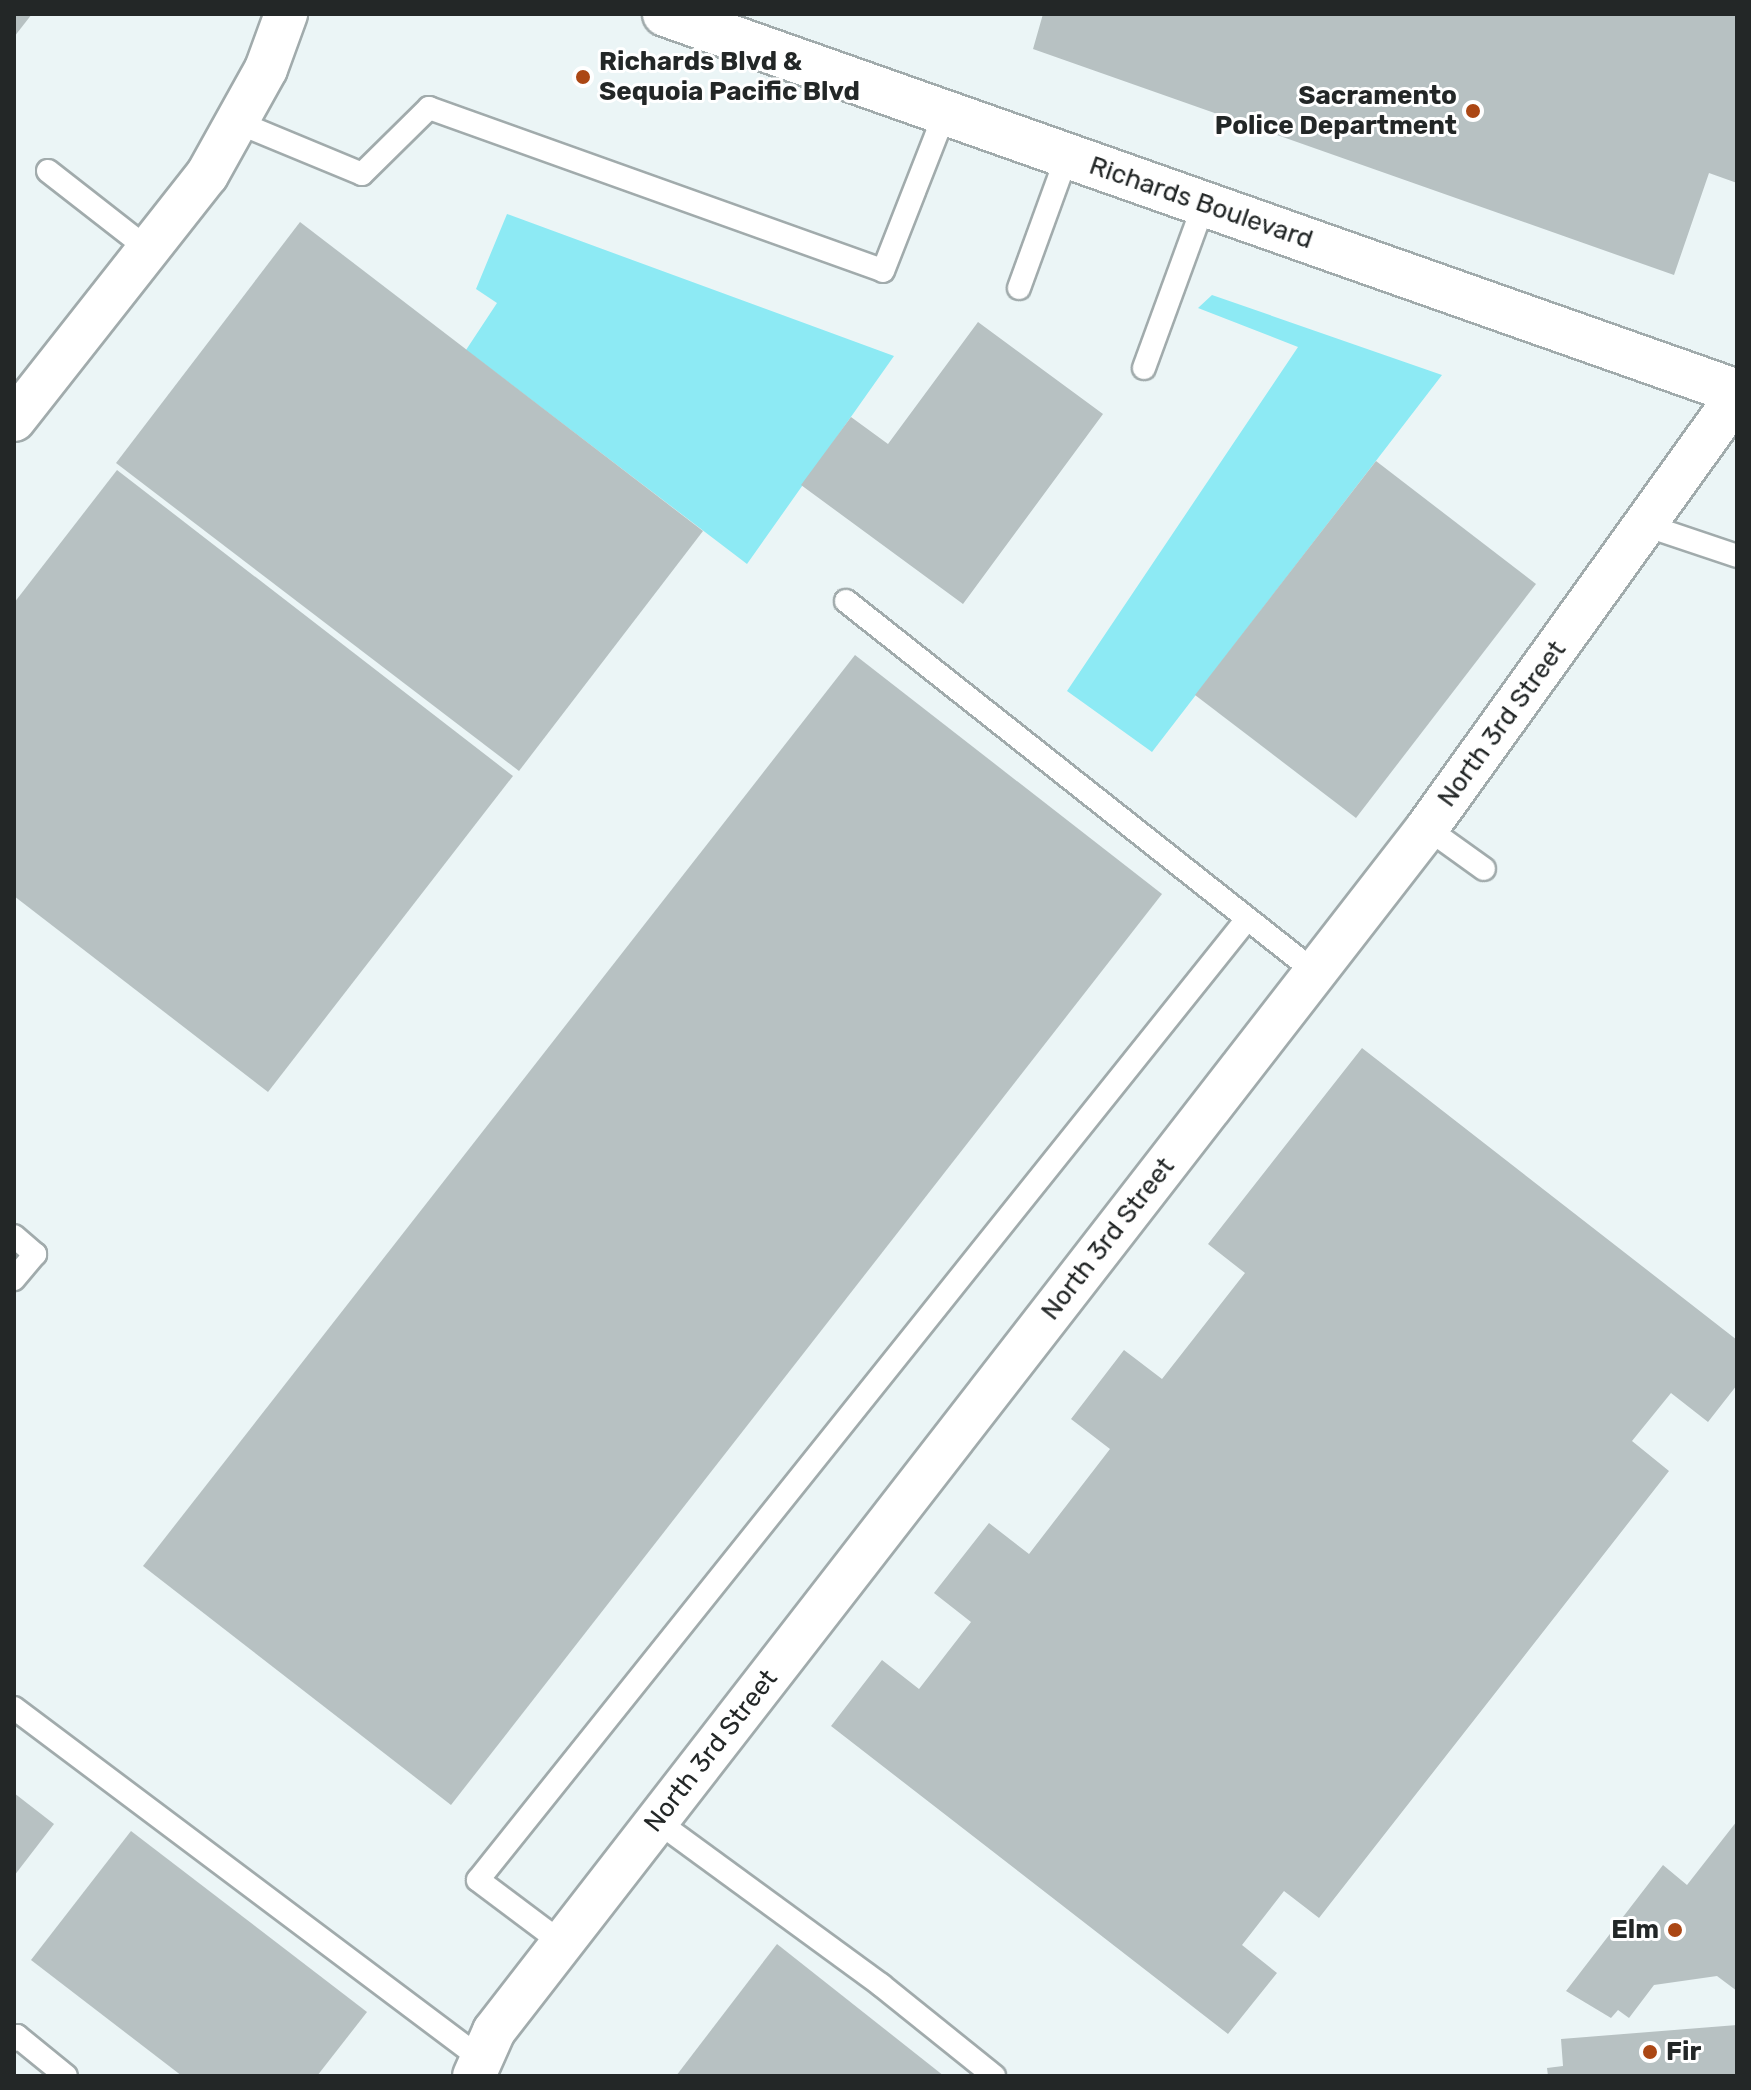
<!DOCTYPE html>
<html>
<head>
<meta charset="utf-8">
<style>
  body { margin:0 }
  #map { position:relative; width:1751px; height:2090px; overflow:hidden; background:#ebf5f6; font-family:Rubik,sans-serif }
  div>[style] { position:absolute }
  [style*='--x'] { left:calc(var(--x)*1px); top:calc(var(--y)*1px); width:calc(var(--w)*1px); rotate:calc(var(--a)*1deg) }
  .green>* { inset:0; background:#8deaf4 }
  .building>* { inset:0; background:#b7c1c2 }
  .roads { filter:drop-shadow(2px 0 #a1abac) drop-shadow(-2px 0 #a1abac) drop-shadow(0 2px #a1abac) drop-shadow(0 -2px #a1abac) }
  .lane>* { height:22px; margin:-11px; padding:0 11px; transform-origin:11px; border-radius:11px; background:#fff }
  .street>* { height:42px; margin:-21px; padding:0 21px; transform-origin:21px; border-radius:21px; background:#fff }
  .primary>* { height:44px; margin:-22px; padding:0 22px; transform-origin:22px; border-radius:22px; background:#fff }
  .dots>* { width:22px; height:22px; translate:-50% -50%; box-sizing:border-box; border:4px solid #fff; border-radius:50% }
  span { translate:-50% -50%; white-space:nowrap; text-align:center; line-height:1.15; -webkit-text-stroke:6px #fff; paint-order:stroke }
  .poi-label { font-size:26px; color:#232727; font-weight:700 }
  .left { translate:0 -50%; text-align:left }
  .right { translate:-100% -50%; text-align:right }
  .street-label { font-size:26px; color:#232727 }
  .frame { position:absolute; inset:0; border:16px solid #232727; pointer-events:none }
</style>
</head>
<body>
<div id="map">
  <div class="green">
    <div style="clip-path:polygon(507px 214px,894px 356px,747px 564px,466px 350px,497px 303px,476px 289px)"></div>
    <div style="clip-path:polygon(1212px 295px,1442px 375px,1152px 752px,1067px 691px,1298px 347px,1198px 308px)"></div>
  </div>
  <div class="building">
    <div style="clip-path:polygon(14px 14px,32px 14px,14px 37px)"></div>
    <div style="clip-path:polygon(1043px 14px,1737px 14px,1737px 183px,1709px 173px,1674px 275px,1033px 49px)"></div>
    <div style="clip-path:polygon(300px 222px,703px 531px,519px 771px,116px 463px)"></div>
    <div style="clip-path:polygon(978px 322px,1103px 414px,963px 604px,801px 485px,851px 417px,888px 444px)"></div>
    <div style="clip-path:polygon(1376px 461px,1536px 584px,1356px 818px,1195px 695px)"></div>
    <div style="clip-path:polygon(117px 470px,513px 776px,268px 1092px,14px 896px,14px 603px)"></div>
    <div style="clip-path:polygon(855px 655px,1162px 894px,451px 1805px,143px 1566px)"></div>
    <div style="clip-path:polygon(1362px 1048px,1737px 1340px,1737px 1385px,1708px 1422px,1671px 1393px,1632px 1441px,1669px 1471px,1319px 1918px,1284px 1891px,1242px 1945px,1277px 1973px,1228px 2034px,831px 1726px,882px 1660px,919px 1689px,971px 1622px,934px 1593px,989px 1523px,1029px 1554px,1110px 1449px,1071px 1419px,1124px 1350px,1162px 1379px,1245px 1273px,1208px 1244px)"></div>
    <div style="clip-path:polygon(14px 1793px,54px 1824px,14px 1876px)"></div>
    <div style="clip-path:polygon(1737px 1821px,1737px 1991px,1717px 1976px,1654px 1985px,1629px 2018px,1618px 2010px,1611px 2018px,1566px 1991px,1663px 1865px,1687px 1885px)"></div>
    <div style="clip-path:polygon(131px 1831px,367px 2012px,317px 2076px,182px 2076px,31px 1960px)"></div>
    <div style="clip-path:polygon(777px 1944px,944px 2076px,676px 2076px)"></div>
    <div style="clip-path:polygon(1737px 2025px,1737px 2076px,1548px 2076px,1547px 2068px,1563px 2066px,1561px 2039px)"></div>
  </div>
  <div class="roads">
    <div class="lane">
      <div style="--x:239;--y:123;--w:133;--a:22.5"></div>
      <div style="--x:362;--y:174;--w:94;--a:-44.6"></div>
      <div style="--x:429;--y:108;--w:482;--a:19.7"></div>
      <div style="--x:883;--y:271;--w:170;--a:-68.6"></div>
      <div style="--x:48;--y:171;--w:127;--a:38"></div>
      <div style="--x:1019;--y:288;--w:140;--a:-70"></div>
      <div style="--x:1144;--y:368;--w:175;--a:-69.9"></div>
      <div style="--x:1645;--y:525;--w:97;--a:18.6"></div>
      <div style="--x:846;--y:601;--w:598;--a:38.35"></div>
      <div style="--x:1427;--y:828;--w:70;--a:35.7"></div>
      <div style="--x:14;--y:1236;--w:28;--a:41"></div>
      <div style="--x:35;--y:1254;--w:33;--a:130"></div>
      <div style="--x:14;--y:1708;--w:583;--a:36.91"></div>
      <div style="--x:657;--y:1821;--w:278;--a:36.2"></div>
      <div style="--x:881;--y:1985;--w:145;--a:38.8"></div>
      <div style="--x:562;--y:1943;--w:105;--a:-143.1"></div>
      <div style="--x:478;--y:1880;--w:1231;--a:-51.33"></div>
      <div style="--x:14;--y:2040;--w:5;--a:-53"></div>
      <div style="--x:17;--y:2036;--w:63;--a:39.2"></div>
    </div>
    <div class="street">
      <div style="--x:14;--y:420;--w:312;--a:-51.8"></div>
      <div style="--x:207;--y:175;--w:121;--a:-60.9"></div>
      <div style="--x:266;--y:69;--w:59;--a:-70"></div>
      <div style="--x:474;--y:2076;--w:49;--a:-66"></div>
      <div style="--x:494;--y:2031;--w:1522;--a:-52.2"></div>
      <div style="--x:1427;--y:828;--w:532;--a:-54.34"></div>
    </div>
    <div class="primary">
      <div style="--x:665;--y:14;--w:1137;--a:19.42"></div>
    </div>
  </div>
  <div class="dots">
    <div style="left:583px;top:77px;background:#ab4714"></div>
    <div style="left:1473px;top:111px;background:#ab4714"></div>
    <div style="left:1675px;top:1930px;background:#ab4714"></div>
    <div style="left:1650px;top:2052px;background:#ab4714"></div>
  </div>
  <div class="poi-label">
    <span class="left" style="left:599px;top:77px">Richards Blvd &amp;<br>Sequoia Pacific Blvd</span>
    <span class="right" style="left:1457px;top:111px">Sacramento<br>Police Department</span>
    <span class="right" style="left:1659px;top:1930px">Elm</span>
    <span class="left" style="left:1666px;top:2052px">Fir</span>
  </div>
  <div class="street-label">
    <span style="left:1201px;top:203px;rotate:19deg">Richards Boulevard</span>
    <span style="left:1502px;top:724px;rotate:-54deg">North 3rd Street</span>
    <span style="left:1108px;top:1239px;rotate:-52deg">North 3rd Street</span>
    <span style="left:711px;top:1751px;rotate:-52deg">North 3rd Street</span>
  </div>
  <div class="frame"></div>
</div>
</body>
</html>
